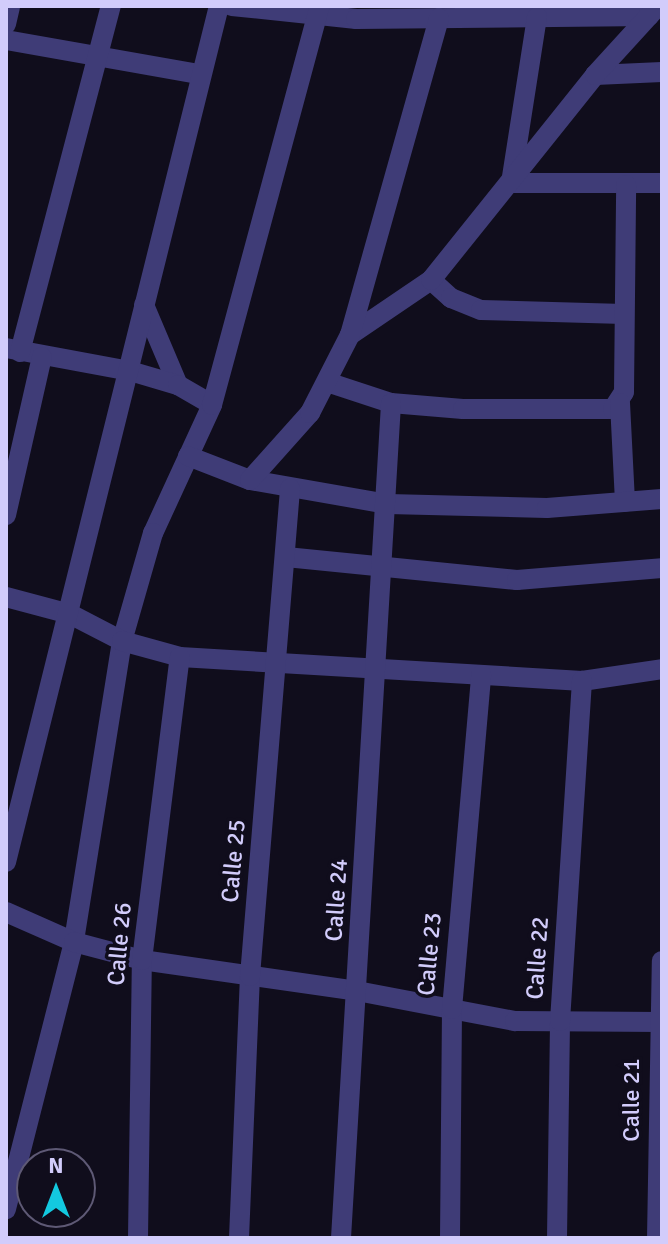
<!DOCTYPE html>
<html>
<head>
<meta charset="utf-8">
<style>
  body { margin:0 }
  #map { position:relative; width:668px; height:1244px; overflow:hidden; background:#100d1c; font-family:Signika,sans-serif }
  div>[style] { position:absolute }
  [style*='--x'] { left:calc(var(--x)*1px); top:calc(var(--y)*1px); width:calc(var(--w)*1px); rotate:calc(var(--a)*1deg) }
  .minor>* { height:20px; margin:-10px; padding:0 10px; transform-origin:10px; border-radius:10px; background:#3f3c77 }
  span { translate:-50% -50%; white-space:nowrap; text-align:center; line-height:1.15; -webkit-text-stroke:7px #100d1c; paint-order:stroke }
  .street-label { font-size:24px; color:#d2ccfb }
  .frame { position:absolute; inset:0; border:8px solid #d2ccfb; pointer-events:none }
  .north { position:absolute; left:16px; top:1148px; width:80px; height:80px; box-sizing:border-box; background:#100d1c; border:2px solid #5e5975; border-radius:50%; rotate:0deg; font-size:22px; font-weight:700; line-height:32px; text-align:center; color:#d2ccfb }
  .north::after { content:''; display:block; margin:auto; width:28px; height:36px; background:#13c9e0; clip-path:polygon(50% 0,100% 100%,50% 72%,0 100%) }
</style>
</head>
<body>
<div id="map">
  <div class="minor">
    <div style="--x:232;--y:6;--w:125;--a:6"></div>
    <div style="--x:356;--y:19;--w:293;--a:-0.6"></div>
    <div style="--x:537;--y:17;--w:168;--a:98.9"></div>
    <div style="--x:511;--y:183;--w:151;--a:0"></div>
    <div style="--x:6;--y:24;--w:18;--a:-77"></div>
    <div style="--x:6;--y:40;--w:196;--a:10"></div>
    <div style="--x:595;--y:75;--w:67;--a:-2.6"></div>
    <div style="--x:431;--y:280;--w:27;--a:42"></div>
    <div style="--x:451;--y:298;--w:32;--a:22"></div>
    <div style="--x:481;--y:310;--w:143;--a:1.6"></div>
    <div style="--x:144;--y:305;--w:87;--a:67"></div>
    <div style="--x:350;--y:335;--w:98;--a:-34.2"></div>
    <div style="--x:431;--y:280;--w:263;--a:-51.3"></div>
    <div style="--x:595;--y:75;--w:93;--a:-47.6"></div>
    <div style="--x:6;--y:348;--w:126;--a:10.5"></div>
    <div style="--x:130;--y:371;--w:50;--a:16.3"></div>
    <div style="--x:178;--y:385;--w:39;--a:30"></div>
    <div style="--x:212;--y:405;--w:141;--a:114.7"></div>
    <div style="--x:153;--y:533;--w:112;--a:106"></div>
    <div style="--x:122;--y:641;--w:305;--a:99.1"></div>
    <div style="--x:74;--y:942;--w:276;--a:104.3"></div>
    <div style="--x:20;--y:352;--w:358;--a:-75.3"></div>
    <div style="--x:330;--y:383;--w:64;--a:18.2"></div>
    <div style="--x:391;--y:403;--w:72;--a:4.8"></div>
    <div style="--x:463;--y:409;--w:150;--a:0"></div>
    <div style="--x:613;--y:409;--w:20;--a:-57"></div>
    <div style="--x:624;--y:392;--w:207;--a:-89.4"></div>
    <div style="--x:620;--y:403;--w:99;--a:87.1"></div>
    <div style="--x:212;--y:405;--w:413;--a:-74.9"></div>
    <div style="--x:188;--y:456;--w:66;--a:21.2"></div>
    <div style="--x:250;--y:480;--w:140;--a:9.9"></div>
    <div style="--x:388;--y:504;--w:159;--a:1.4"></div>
    <div style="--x:547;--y:508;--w:115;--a:-4.5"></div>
    <div style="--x:250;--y:480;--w:90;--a:-48.2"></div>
    <div style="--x:310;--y:413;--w:88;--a:-62.9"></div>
    <div style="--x:350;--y:335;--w:329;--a:-74.3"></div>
    <div style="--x:6;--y:515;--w:162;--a:-77.2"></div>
    <div style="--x:286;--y:557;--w:232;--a:5.7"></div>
    <div style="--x:517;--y:580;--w:145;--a:-4.7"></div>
    <div style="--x:6;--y:597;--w:66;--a:14.9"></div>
    <div style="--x:70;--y:614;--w:59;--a:27.4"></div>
    <div style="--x:122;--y:641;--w:60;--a:15.4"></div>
    <div style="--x:180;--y:657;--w:403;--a:3.4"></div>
    <div style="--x:582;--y:681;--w:81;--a:-8.5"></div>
    <div style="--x:6;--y:862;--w:882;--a:-76.03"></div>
    <div style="--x:6;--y:912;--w:74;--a:23.8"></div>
    <div style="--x:74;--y:942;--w:70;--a:14.8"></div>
    <div style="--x:142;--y:960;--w:217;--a:8.2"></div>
    <div style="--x:357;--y:991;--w:161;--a:10.8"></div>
    <div style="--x:515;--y:1021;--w:147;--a:0.4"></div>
    <div style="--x:138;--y:1238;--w:278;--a:-89.2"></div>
    <div style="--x:142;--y:960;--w:305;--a:-82.9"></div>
    <div style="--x:239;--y:1238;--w:262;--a:-87.6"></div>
    <div style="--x:250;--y:976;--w:489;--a:-85.3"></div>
    <div style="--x:341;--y:1238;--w:836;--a:-86.57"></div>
    <div style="--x:450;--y:1238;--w:229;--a:-89.5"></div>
    <div style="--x:452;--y:1009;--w:335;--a:-85"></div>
    <div style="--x:557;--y:1238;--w:217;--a:-89.2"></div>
    <div style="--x:560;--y:1021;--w:341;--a:-86.3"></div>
    <div style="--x:657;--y:1238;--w:277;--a:-89"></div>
  </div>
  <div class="street-label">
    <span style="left:234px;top:861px;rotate:-85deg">Calle 25</span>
    <span style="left:337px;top:900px;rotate:-86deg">Calle 24</span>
    <span style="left:120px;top:944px;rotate:-85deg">Calle 26</span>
    <span style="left:430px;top:954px;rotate:-85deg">Calle 23</span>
    <span style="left:538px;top:958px;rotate:-86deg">Calle 22</span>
    <span style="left:632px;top:1100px;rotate:-90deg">Calle 21</span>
  </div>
  <div class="frame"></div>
  <div class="north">N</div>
</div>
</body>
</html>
